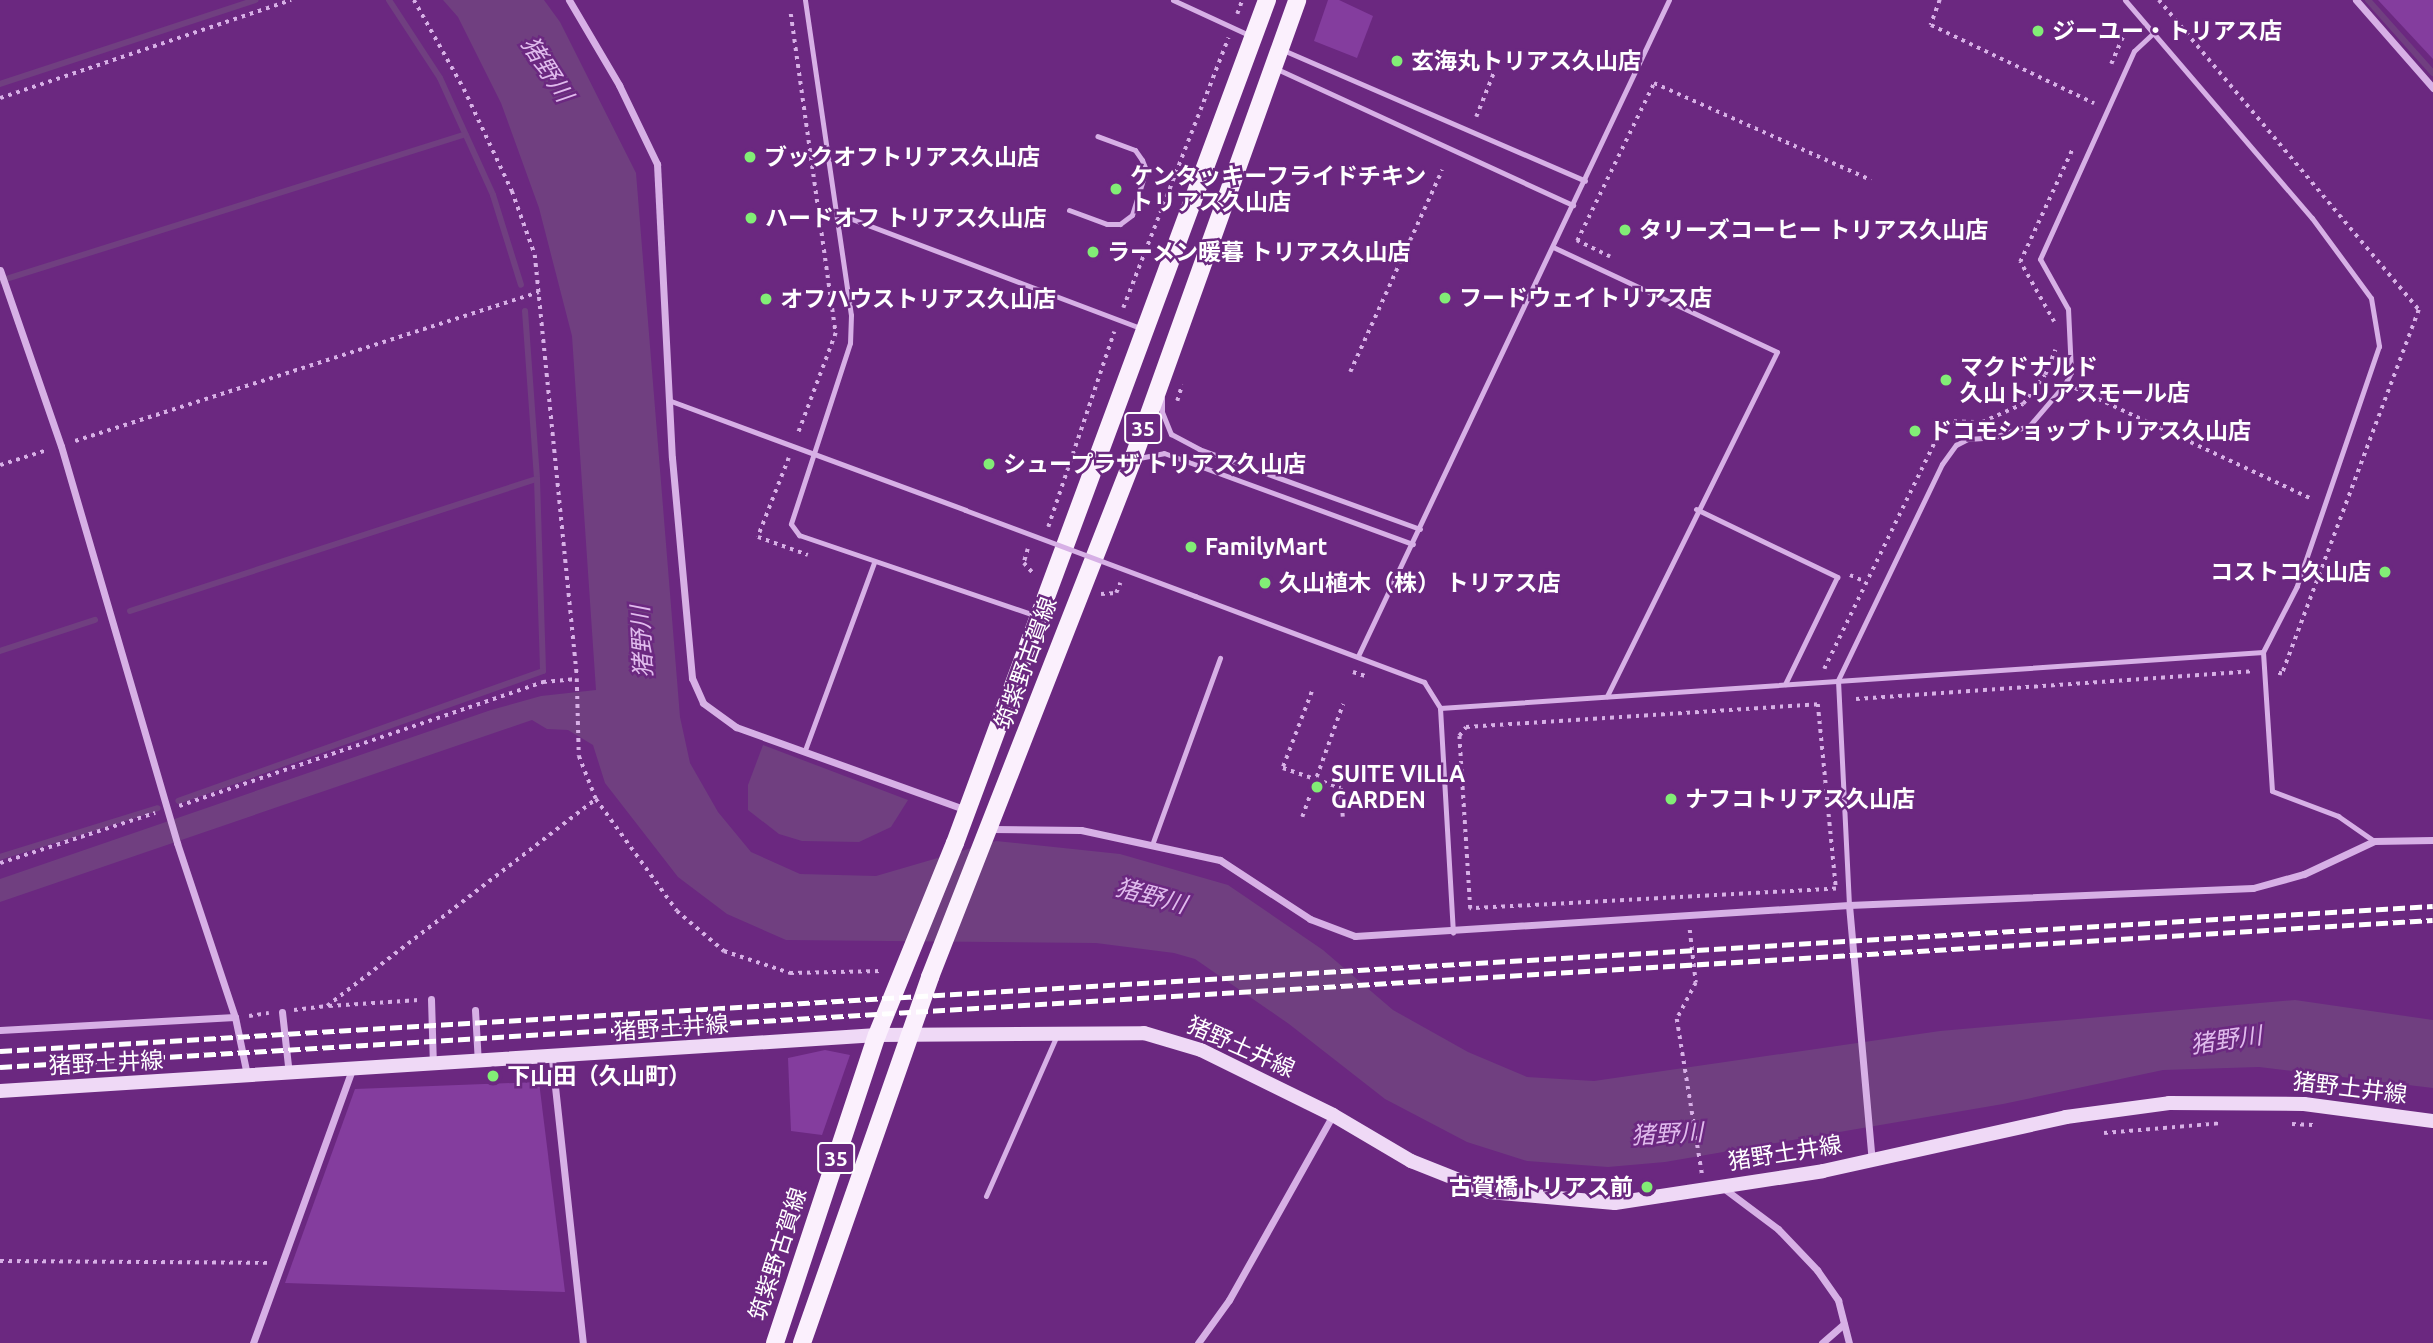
<!DOCTYPE html>
<html>
<head>
<meta charset="utf-8">
<style>
  body { margin:0 }
  #map { position:relative; width:2433px; height:1343px; overflow:hidden; background:#6b2880; font-family:Ubuntu,"Noto Sans JP",sans-serif }
  div>[style] { position:absolute }
  [style*='--x'] { left:calc(var(--x)*1px); top:calc(var(--y)*1px); width:calc(var(--w)*1px); rotate:calc(var(--a)*1deg) }
  .green>* { inset:0; background:#843d9e }
  .water>* { inset:0; background:#703f80 }
  .stream>* { height:6px; margin:-3px; padding:0 3px; transform-origin:3px; border-radius:3px; background:#703f80 }
  .path>* { height:3.5px; margin-top:-1.75px; transform-origin:0; background:repeating-linear-gradient(90deg,#d7b0e6 0 3.5px,transparent 0 8.5px) }
  .lane>* { height:5px; margin:-2.5px; padding:0 2.5px; transform-origin:2.5px; border-radius:2.5px; background:#d7b0e6 }
  .street>* { height:7px; margin:-3.5px; padding:0 3.5px; transform-origin:3.5px; border-radius:3.5px; background:#d7b0e6 }
  .secondary>* { height:14px; margin:-7px; padding:0 7px; transform-origin:7px; border-radius:7px; background:#efd9f6 }
  .primary>* { height:18px; margin:-9px; padding:0 9px; transform-origin:9px; border-radius:9px; background:#fbf0fd }
  .rail>* { height:5px; margin-top:-2.5px; transform-origin:0; background:repeating-linear-gradient(90deg,#fff 0 12px,transparent 0 17px) }
  .lane-bridge>* { height:5px; margin:-2.5px; padding:0 2.5px; transform-origin:2.5px; border-radius:2.5px; background:#d7b0e6 }
  .dots>* { width:19px; height:19px; translate:-50% -50%; box-sizing:border-box; border:4px solid #6b2880; border-radius:50% }
  span { translate:-50% -50%; white-space:nowrap; text-align:center; line-height:1.15; -webkit-text-stroke:5px #6b2880; paint-order:stroke }
  .shield-label span { padding:2px 5px; background:#6b2880; border:2px solid; border-radius:5px; -webkit-text-stroke-width:0 }
  .shield-label { font-size:21px; color:#fff; font-weight:700 }
  .poi-label { font-size:23px; color:#fff; font-weight:700 }
  .left { translate:0 -50%; text-align:left }
  .right { translate:-100% -50%; text-align:right }
  .street-label { font-size:23px; color:#fff }
  .water-label { font-size:24px; color:#e0bbed; font-style:italic }
</style>
</head>
<body>
<div id="map">
  <div class="green">
    <div style="clip-path:polygon(1328px 0,1339px 0,1373px 16px,1357px 58px,1314px 41px)"></div>
    <div style="clip-path:polygon(2378px 0,2433px 0,2433px 59px)"></div>
    <div style="clip-path:polygon(825px 1050px,850px 1055px,822px 1135px,791px 1131px,788px 1058px)"></div>
    <div style="clip-path:polygon(539px 1082px,565px 1292px,285px 1283px,355px 1089px)"></div>
  </div>
  <div class="water">
    <div style="clip-path:polygon(443px 0,544px 0,560px 22px,636px 173px,680px 717px,690px 763px,718px 812px,751px 852px,800px 874px,876px 876px,996px 841px,1120px 854px,1228px 885px,1323px 950px,1393px 1010px,1468px 1052px,1527px 1077px,1594px 1081px,1940px 1031px,2295px 1000px,2433px 1020px,2433px 1088px,2259px 1067px,2163px 1070px,2003px 1104px,1665px 1162px,1608px 1167px,1527px 1161px,1467px 1142px,1385px 1099px,1289px 1024px,1195px 959px,1174px 953px,1096px 943px,786px 940px,727px 914px,678px 877px,605px 783px,593px 745px,568px 730px,547px 729px,532px 720px,0 902px,0 879px,491px 710px,541px 696px,596px 690px,572px 336px,539px 208px,501px 103px,458px 17px)"></div>
    <div style="clip-path:polygon(763px 745px,908px 800px,891px 827px,859px 842px,802px 841px,779px 834px,748px 810px,748px 785px)"></div>
  </div>
  <div class="stream">
    <div style="--x:389;--y:0;--w:93;--a:56.8"></div>
    <div style="--x:440;--y:78;--w:128;--a:65.6"></div>
    <div style="--x:493;--y:195;--w:94;--a:72.7"></div>
    <div style="--x:2368;--y:0;--w:98;--a:48.3"></div>
    <div style="--x:0;--y:84;--w:269;--a:-18.2"></div>
    <div style="--x:0;--y:281;--w:488;--a:-17.5"></div>
    <div style="--x:525;--y:311;--w:168;--a:85.9"></div>
    <div style="--x:130;--y:611;--w:428;--a:-18"></div>
    <div style="--x:537;--y:479;--w:192;--a:88.2"></div>
    <div style="--x:543;--y:671;--w:387;--a:160.4"></div>
    <div style="--x:0;--y:651;--w:100;--a:-18.1"></div>
    <div style="--x:0;--y:857;--w:165;--a:-17.2"></div>
  </div>
  <div class="path">
    <div style="--x:414;--y:0;--w:102;--a:60.7"></div>
    <div style="--x:464;--y:89;--w:113;--a:64.8"></div>
    <div style="--x:512;--y:191;--w:68;--a:70.2"></div>
    <div style="--x:535;--y:255;--w:426;--a:84.3"></div>
    <div style="--x:577;--y:679;--w:77;--a:88.5"></div>
    <div style="--x:579;--y:756;--w:46;--a:68.4"></div>
    <div style="--x:596;--y:799;--w:138;--a:54.1"></div>
    <div style="--x:677;--y:911;--w:62;--a:40.4"></div>
    <div style="--x:724;--y:951;--w:70;--a:18.4"></div>
    <div style="--x:790;--y:973;--w:93;--a:-1.2"></div>
    <div style="--x:1940;--y:0;--w:27;--a:110"></div>
    <div style="--x:1931;--y:25;--w:181;--a:25.6"></div>
    <div style="--x:2159;--y:0;--w:405;--a:50"></div>
    <div style="--x:2419;--y:310;--w:389;--a:110.6"></div>
    <div style="--x:2282;--y:674;--w:5;--a:-169"></div>
    <div style="--x:791;--y:14;--w:322;--a:82"></div>
    <div style="--x:836;--y:333;--w:108;--a:110.6"></div>
    <div style="--x:1237;--y:14;--w:15;--a:-70"></div>
    <div style="--x:2111;--y:64;--w:40;--a:-66.6"></div>
    <div style="--x:0;--y:98;--w:307;--a:-18.6"></div>
    <div style="--x:1476;--y:117;--w:48;--a:-68.2"></div>
    <div style="--x:1610;--y:257;--w:37;--a:-154"></div>
    <div style="--x:1577;--y:241;--w:176;--a:-64"></div>
    <div style="--x:1654;--y:83;--w:238;--a:24.1"></div>
    <div style="--x:1123;--y:308;--w:290;--a:-68.7"></div>
    <div style="--x:2054;--y:322;--w:69;--a:-119.5"></div>
    <div style="--x:2020;--y:262;--w:126;--a:-65.1"></div>
    <div style="--x:1350;--y:372;--w:222;--a:-65.5"></div>
    <div style="--x:2075;--y:388;--w:262;--a:25.1"></div>
    <div style="--x:1177;--y:401;--w:17;--a:-73"></div>
    <div style="--x:75;--y:441;--w:487;--a:-17.8"></div>
    <div style="--x:789;--y:458;--w:85;--a:111.4"></div>
    <div style="--x:758;--y:537;--w:53;--a:19.8"></div>
    <div style="--x:0;--y:465;--w:49;--a:-17.7"></div>
    <div style="--x:1048;--y:527;--w:206;--a:-71.3"></div>
    <div style="--x:1028;--y:549;--w:15;--a:106"></div>
    <div style="--x:1024;--y:563;--w:13;--a:48"></div>
    <div style="--x:1850;--y:575;--w:17;--a:24"></div>
    <div style="--x:1101;--y:594;--w:15;--a:-4"></div>
    <div style="--x:1116;--y:593;--w:11;--a:-68"></div>
    <div style="--x:1824;--y:669;--w:276;--a:-64"></div>
    <div style="--x:1945;--y:421;--w:37;--a:2"></div>
    <div style="--x:1982;--y:422;--w:45;--a:-23.7"></div>
    <div style="--x:2023;--y:404;--w:36;--a:-53"></div>
    <div style="--x:2045;--y:375;--w:27;--a:-68"></div>
    <div style="--x:1353;--y:672;--w:13;--a:18"></div>
    <div style="--x:1312;--y:692;--w:81;--a:110.9"></div>
    <div style="--x:1283;--y:768;--w:61;--a:19"></div>
    <div style="--x:1341;--y:788;--w:29;--a:86"></div>
    <div style="--x:1856;--y:699;--w:397;--a:-4"></div>
    <div style="--x:1818;--y:704;--w:186;--a:84.4"></div>
    <div style="--x:1836;--y:889;--w:367;--a:176.9"></div>
    <div style="--x:1470;--y:909;--w:173;--a:-93.6"></div>
    <div style="--x:1459;--y:736;--w:11;--a:-52"></div>
    <div style="--x:1466;--y:727;--w:353;--a:-3.7"></div>
    <div style="--x:179;--y:806;--w:385;--a:-18.8"></div>
    <div style="--x:543;--y:682;--w:34;--a:-5"></div>
    <div style="--x:1302;--y:817;--w:120;--a:-70.1"></div>
    <div style="--x:0;--y:863;--w:163;--a:-17.9"></div>
    <div style="--x:1690;--y:930;--w:53;--a:83.5"></div>
    <div style="--x:1696;--y:983;--w:41;--a:117.8"></div>
    <div style="--x:1677;--y:1019;--w:157;--a:80.8"></div>
    <div style="--x:329;--y:1006;--w:90;--a:-3.8"></div>
    <div style="--x:294;--y:1010;--w:33;--a:-7"></div>
    <div style="--x:327;--y:1006;--w:339;--a:-37.6"></div>
    <div style="--x:249;--y:1016;--w:20;--a:-9"></div>
    <div style="--x:2292;--y:1124;--w:21;--a:3"></div>
    <div style="--x:2104;--y:1133;--w:118;--a:-4.8"></div>
    <div style="--x:0;--y:1261;--w:268;--a:0.4"></div>
  </div>
  <div class="lane">
    <div style="--x:805;--y:0;--w:318;--a:81.7"></div>
    <div style="--x:851;--y:315;--w:28;--a:92"></div>
    <div style="--x:850;--y:343;--w:190;--a:108.1"></div>
    <div style="--x:791;--y:524;--w:14;--a:54"></div>
    <div style="--x:799;--y:535;--w:251;--a:18.8"></div>
    <div style="--x:1173;--y:0;--w:86;--a:24.8"></div>
    <div style="--x:2125;--y:0;--w:287;--a:49.4"></div>
    <div style="--x:2312;--y:218;--w:99;--a:53.6"></div>
    <div style="--x:2371;--y:298;--w:49;--a:80.5"></div>
    <div style="--x:2379;--y:346;--w:254;--a:108.9"></div>
    <div style="--x:2297;--y:586;--w:74;--a:117.3"></div>
    <div style="--x:2263;--y:652;--w:139;--a:86.3"></div>
    <div style="--x:2272;--y:791;--w:71;--a:20.7"></div>
    <div style="--x:2338;--y:816;--w:44;--a:34.8"></div>
    <div style="--x:1283;--y:50;--w:329;--a:23.4"></div>
    <div style="--x:1277;--y:69;--w:326;--a:24.7"></div>
    <div style="--x:1069;--y:210;--w:40;--a:20.2"></div>
    <div style="--x:1107;--y:224;--w:13;--a:0"></div>
    <div style="--x:1120;--y:224;--w:15;--a:-37"></div>
    <div style="--x:1132;--y:215;--w:47;--a:-72.7"></div>
    <div style="--x:1146;--y:170;--w:11;--a:-112"></div>
    <div style="--x:1142;--y:160;--w:12;--a:-125"></div>
    <div style="--x:1135;--y:150;--w:40;--a:-159.8"></div>
    <div style="--x:836;--y:213;--w:326;--a:20.7"></div>
    <div style="--x:1553;--y:247;--w:247;--a:25.1"></div>
    <div style="--x:1777;--y:352;--w:384;--a:116.3"></div>
    <div style="--x:1162;--y:398;--w:14;--a:90"></div>
    <div style="--x:1162;--y:412;--w:24;--a:68"></div>
    <div style="--x:1171;--y:434;--w:32;--a:28"></div>
    <div style="--x:1199;--y:449;--w:235;--a:19.9"></div>
    <div style="--x:671;--y:401;--w:314;--a:20.3"></div>
    <div style="--x:1139;--y:458;--w:25;--a:-11"></div>
    <div style="--x:1164;--y:453;--w:265;--a:20.1"></div>
    <div style="--x:1696;--y:509;--w:157;--a:25.7"></div>
    <div style="--x:1837;--y:577;--w:119;--a:115.9"></div>
    <div style="--x:1195;--y:596;--w:245;--a:20.6"></div>
    <div style="--x:1424;--y:682;--w:31;--a:58"></div>
    <div style="--x:1440;--y:708;--w:225;--a:86.7"></div>
    <div style="--x:1358;--y:656;--w:726;--a:-64.64"></div>
    <div style="--x:1440;--y:708;--w:825;--a:-3.89"></div>
    <div style="--x:805;--y:750;--w:200;--a:-69.8"></div>
    <div style="--x:1153;--y:842;--w:196;--a:-70"></div>
    <div style="--x:1849;--y:905;--w:225;--a:-92.8"></div>
    <div style="--x:1838;--y:680;--w:240;--a:-64.3"></div>
    <div style="--x:1942;--y:464;--w:24;--a:-54"></div>
    <div style="--x:1956;--y:445;--w:13;--a:-27"></div>
    <div style="--x:1968;--y:439;--w:26;--a:-4"></div>
    <div style="--x:1994;--y:437;--w:38;--a:-18"></div>
    <div style="--x:2030;--y:425;--w:54;--a:-49.5"></div>
    <div style="--x:2065;--y:384;--w:13;--a:-63"></div>
    <div style="--x:2071;--y:372;--w:63;--a:-92.7"></div>
    <div style="--x:2068;--y:309;--w:57;--a:-119.2"></div>
    <div style="--x:2040;--y:259;--w:228;--a:-65.7"></div>
    <div style="--x:2134;--y:51;--w:26;--a:-43"></div>
    <div style="--x:986;--y:1196;--w:174;--a:-66.2"></div>
  </div>
  <div class="street">
    <div style="--x:569;--y:0;--w:99;--a:59.5"></div>
    <div style="--x:619;--y:85;--w:88;--a:64.3"></div>
    <div style="--x:657;--y:164;--w:294;--a:87.1"></div>
    <div style="--x:672;--y:458;--w:221;--a:84.8"></div>
    <div style="--x:692;--y:678;--w:27;--a:66"></div>
    <div style="--x:703;--y:703;--w:41;--a:36"></div>
    <div style="--x:736;--y:727;--w:245;--a:19.8"></div>
    <div style="--x:2356;--y:0;--w:117;--a:48.8"></div>
    <div style="--x:0;--y:270;--w:186;--a:70.9"></div>
    <div style="--x:61;--y:446;--w:414;--a:73.7"></div>
    <div style="--x:177;--y:843;--w:183;--a:71.6"></div>
    <div style="--x:235;--y:1017;--w:59;--a:78.3"></div>
    <div style="--x:991;--y:829;--w:90;--a:0.6"></div>
    <div style="--x:1081;--y:830;--w:142;--a:12.2"></div>
    <div style="--x:1220;--y:860;--w:108;--a:33.2"></div>
    <div style="--x:1310;--y:919;--w:48;--a:20.7"></div>
    <div style="--x:1355;--y:936;--w:495;--a:-3.6"></div>
    <div style="--x:1849;--y:905;--w:404;--a:-2.4"></div>
    <div style="--x:2253;--y:888;--w:53;--a:-15.4"></div>
    <div style="--x:2304;--y:874;--w:77;--a:-25.2"></div>
    <div style="--x:2374;--y:841;--w:59;--a:-1"></div>
    <div style="--x:1849;--y:905;--w:257;--a:84.9"></div>
    <div style="--x:431;--y:999;--w:67;--a:88.3"></div>
    <div style="--x:475;--y:1010;--w:53;--a:86.8"></div>
    <div style="--x:282;--y:1012;--w:62;--a:83.6"></div>
    <div style="--x:0;--y:1030;--w:235;--a:-3.2"></div>
    <div style="--x:552;--y:1059;--w:286;--a:83.8"></div>
    <div style="--x:1722;--y:1187;--w:70;--a:36.9"></div>
    <div style="--x:1778;--y:1229;--w:57;--a:46.4"></div>
    <div style="--x:1817;--y:1270;--w:37;--a:55"></div>
    <div style="--x:1838;--y:1300;--w:44;--a:75.7"></div>
    <div style="--x:253;--y:1343;--w:288;--a:-70.1"></div>
    <div style="--x:1198;--y:1343;--w:53;--a:-54.2"></div>
    <div style="--x:1229;--y:1300;--w:212;--a:-60.7"></div>
    <div style="--x:1822;--y:1343;--w:29;--a:-41"></div>
  </div>
  <div class="secondary">
    <div style="--x:0;--y:1091;--w:879;--a:-3.65"></div>
    <div style="--x:877;--y:1035;--w:267;--a:-0.4"></div>
    <div style="--x:1144;--y:1033;--w:59;--a:16.6"></div>
    <div style="--x:1201;--y:1050;--w:147;--a:26.2"></div>
    <div style="--x:1333;--y:1115;--w:91;--a:30.5"></div>
    <div style="--x:1411;--y:1161;--w:84;--a:21.7"></div>
    <div style="--x:1489;--y:1192;--w:126;--a:5"></div>
    <div style="--x:1615;--y:1203;--w:210;--a:-8.7"></div>
    <div style="--x:1823;--y:1171;--w:249;--a:-12.5"></div>
    <div style="--x:2066;--y:1117;--w:104;--a:-7.7"></div>
    <div style="--x:2169;--y:1103;--w:135;--a:0.4"></div>
    <div style="--x:2304;--y:1104;--w:130;--a:7.5"></div>
  </div>
  <div class="primary">
    <div style="--x:775;--y:1343;--w:324;--a:-71.7"></div>
    <div style="--x:877;--y:1035;--w:207;--a:-67.9"></div>
    <div style="--x:955;--y:843;--w:899;--a:-69.69"></div>
    <div style="--x:802;--y:1343;--w:388;--a:-70.7"></div>
    <div style="--x:930;--y:977;--w:556;--a:-68.6"></div>
    <div style="--x:1133;--y:459;--w:487;--a:-70.3"></div>
  </div>
  <div class="rail">
    <div style="--x:0;--y:1051;--w:2437;--a:-3.41"></div>
    <div style="--x:0;--y:1067;--w:2437;--a:-3.46"></div>
  </div>
  <div class="lane-bridge">
    <div style="--x:965;--y:510;--w:246;--a:20.5"></div>
  </div>
  <div class="dots">
    <div style="left:2038px;top:31px;background:#82ed76"></div>
    <div style="left:1397px;top:61px;background:#82ed76"></div>
    <div style="left:750px;top:157px;background:#82ed76"></div>
    <div style="left:1116px;top:189px;background:#82ed76"></div>
    <div style="left:751px;top:218px;background:#82ed76"></div>
    <div style="left:1625px;top:230px;background:#82ed76"></div>
    <div style="left:1093px;top:252px;background:#82ed76"></div>
    <div style="left:1445px;top:298px;background:#82ed76"></div>
    <div style="left:766px;top:299px;background:#82ed76"></div>
    <div style="left:1946px;top:380px;background:#82ed76"></div>
    <div style="left:1915px;top:431px;background:#82ed76"></div>
    <div style="left:989px;top:464px;background:#82ed76"></div>
    <div style="left:1191px;top:547px;background:#82ed76"></div>
    <div style="left:2385px;top:572px;background:#82ed76"></div>
    <div style="left:1265px;top:583px;background:#82ed76"></div>
    <div style="left:1317px;top:787px;background:#82ed76"></div>
    <div style="left:1671px;top:799px;background:#82ed76"></div>
    <div style="left:493px;top:1076px;background:#82ed76"></div>
    <div style="left:1647px;top:1187px;background:#82ed76"></div>
  </div>
  <div class="shield-label">
    <span style="left:1143px;top:428px">35</span>
    <span style="left:836px;top:1158px">35</span>
  </div>
  <div class="poi-label">
    <span class="left" style="left:2052px;top:31px">ジーユー・トリアス店</span>
    <span class="left" style="left:1411px;top:61px">玄海丸トリアス久山店</span>
    <span class="left" style="left:764px;top:157px">ブックオフトリアス久山店</span>
    <span class="left" style="left:1130px;top:189px">ケンタッキーフライドチキン<br>トリアス久山店</span>
    <span class="left" style="left:765px;top:218px">ハードオフ トリアス久山店</span>
    <span class="left" style="left:1639px;top:230px">タリーズコーヒー トリアス久山店</span>
    <span class="left" style="left:1107px;top:252px">ラーメン暖暮 トリアス久山店</span>
    <span class="left" style="left:1459px;top:298px">フードウェイトリアス店</span>
    <span class="left" style="left:780px;top:299px">オフハウストリアス久山店</span>
    <span class="left" style="left:1960px;top:380px">マクドナルド<br>久山トリアスモール店</span>
    <span class="left" style="left:1929px;top:431px">ドコモショップトリアス久山店</span>
    <span class="left" style="left:1003px;top:464px">シュープラザ トリアス久山店</span>
    <span class="left" style="left:1205px;top:547px">FamilyMart</span>
    <span class="right" style="left:2371px;top:572px">コストコ久山店</span>
    <span class="left" style="left:1279px;top:583px">久山植木（株） トリアス店</span>
    <span class="left" style="left:1331px;top:787px">SUITE VILLA<br>GARDEN</span>
    <span class="left" style="left:1685px;top:799px">ナフコトリアス久山店</span>
    <span class="left" style="left:507px;top:1076px">下山田（久山町）</span>
    <span class="right" style="left:1633px;top:1187px">古賀橋トリアス前</span>
  </div>
  <div class="street-label">
    <span style="left:1026px;top:663px;rotate:-70deg">筑紫野古賀線</span>
    <span style="left:671px;top:1028px;rotate:-4deg">猪野土井線</span>
    <span style="left:1241px;top:1047px;rotate:24deg">猪野土井線</span>
    <span style="left:106px;top:1063px;rotate:-3deg">猪野土井線</span>
    <span style="left:2350px;top:1088px;rotate:7deg">猪野土井線</span>
    <span style="left:1785px;top:1153px;rotate:-9deg">猪野土井線</span>
    <span style="left:778px;top:1254px;rotate:-72deg">筑紫野古賀線</span>
  </div>
  <div class="water-label">
    <span style="left:547px;top:69px;rotate:57deg">猪野川</span>
    <span style="left:642px;top:642px;rotate:-93deg">猪野川</span>
    <span style="left:1151px;top:896px;rotate:15deg">猪野川</span>
    <span style="left:2226px;top:1040px;rotate:-8deg">猪野川</span>
    <span style="left:1667px;top:1134px;rotate:-3deg">猪野川</span>
  </div>
</div>
</body>
</html>
